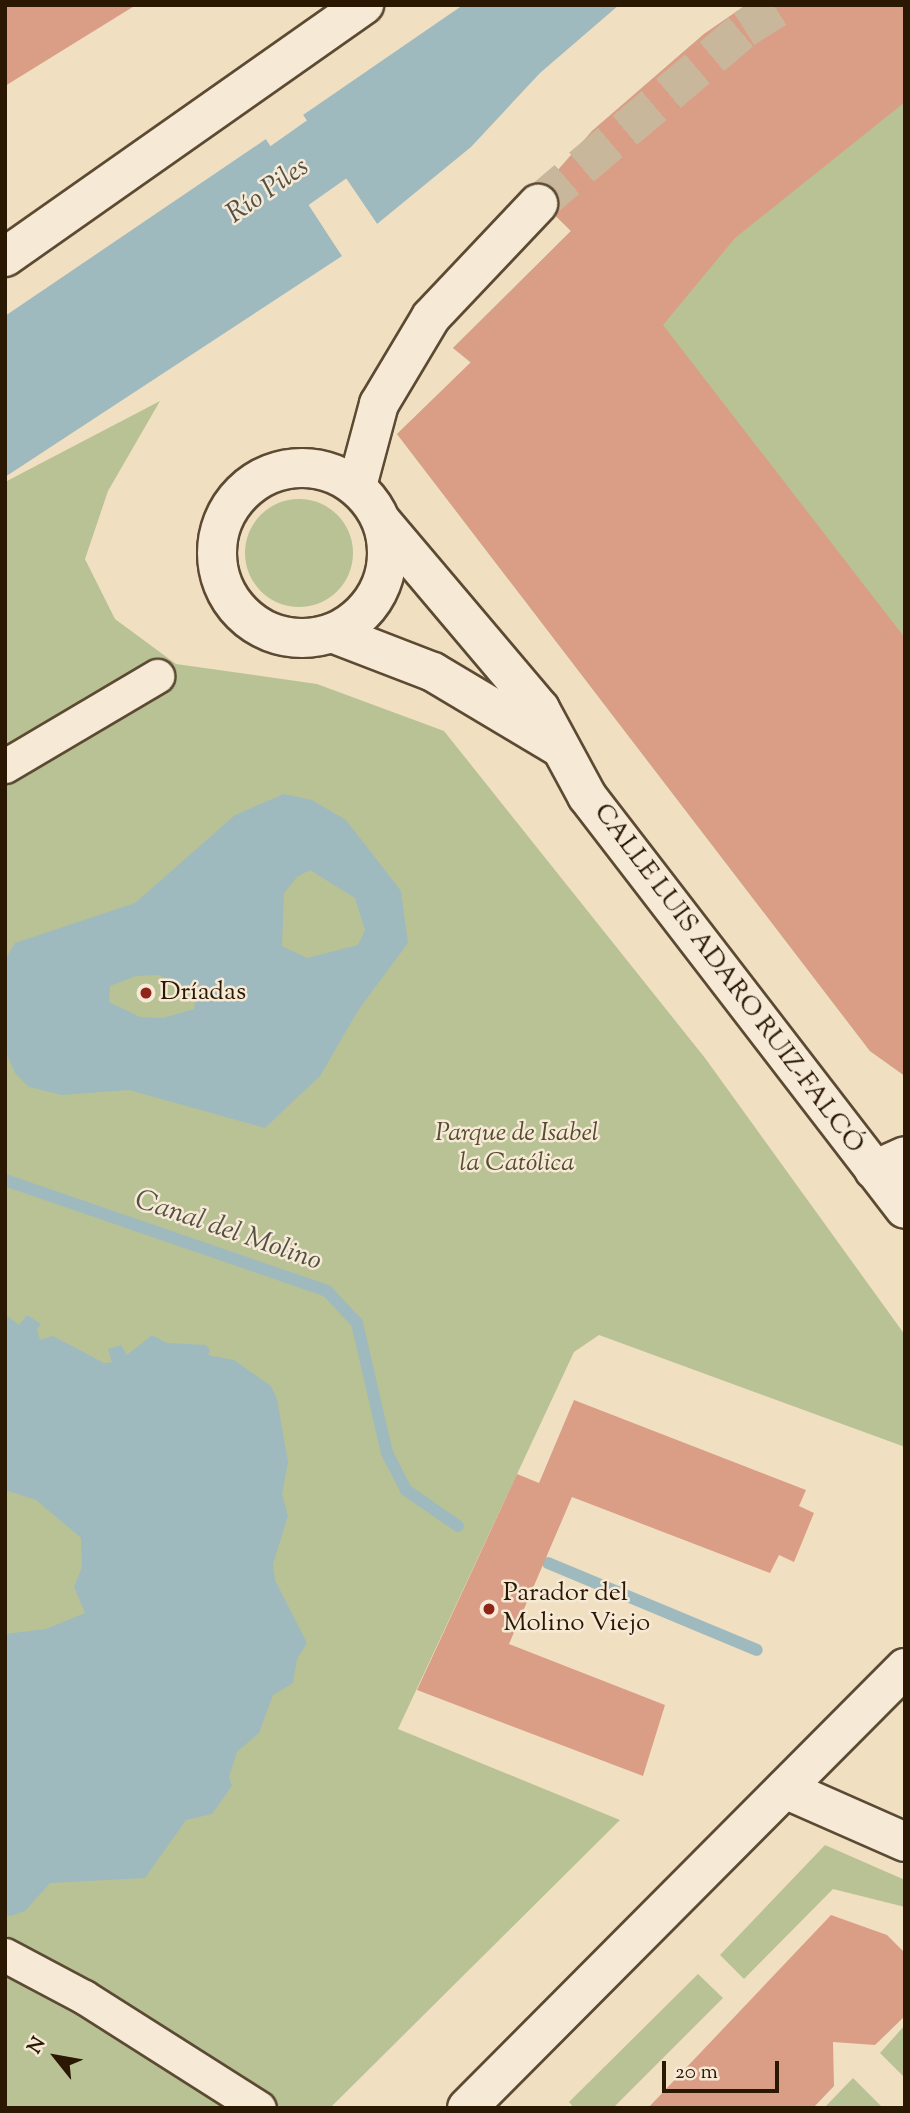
<!DOCTYPE html>
<html>
<head>
<meta charset="utf-8">
<style>
  body { margin:0 }
  #map { position:relative; width:910px; height:2113px; overflow:hidden; background:#f1dfc2; font-family:"Sorts Mill Goudy",serif }
  div>[style] { position:absolute }
  [style*='--x'] { left:calc(var(--x)*1px); top:calc(var(--y)*1px); width:calc(var(--w)*1px); rotate:calc(var(--a)*1deg) }
  .green>* { inset:0; background:#b9c294 }
  .round { border-radius:50% }
  .water>* { inset:0; background:#9fbabe }
  .pier>* { inset:0; background:#f1dfc2 }
  .stream>* { height:12px; margin:-6px; padding:0 6px; transform-origin:6px; border-radius:6px; background:#9fbabe }
  .river>* { height:70px; margin:-35px; padding:0 35px; transform-origin:35px; border-radius:35px; background:#9fbabe }
  .building>* { inset:0; background:#da9e86 }
  .secondary-tunnel>* { height:38px; margin-top:-19px; transform-origin:0; background:repeating-linear-gradient(90deg,#c9b79c 0 38px,transparent 0 57px) }
  .roads { filter:drop-shadow(2px 0 #5c4a33) drop-shadow(-2px 0 #5c4a33) drop-shadow(0 2px #5c4a33) drop-shadow(0 -2px #5c4a33) }
  .pedestrian>* { height:33px; margin:-16.5px; padding:0 16.5px; transform-origin:16.5px; border-radius:16.5px; background:#f6ead7 }
  .minor>* { height:38px; margin:-19px; padding:0 19px; transform-origin:19px; border-radius:19px; background:#f6ead7 }
  .minor>.ring { margin:-19px; padding:0; box-sizing:content-box; background:none; border:38px solid #f6ead7; border-radius:50% }
  .secondary>* { height:38px; margin:-19px; padding:0 19px; transform-origin:19px; border-radius:19px; background:#f6ead7 }
  .dots>* { width:19px; height:19px; translate:-50% -50%; box-sizing:border-box; border:4px solid #f6ead7; border-radius:50% }
  span { translate:-50% -50%; white-space:nowrap; text-align:center; line-height:1.15; -webkit-text-stroke:5px #f6ead7; paint-order:stroke }
  .street-label { font-size:26px; color:#2b1803 }
  .poi-label { font-size:26px; color:#2b1803 }
  .left { translate:0 -50%; text-align:left }
  .park-label { font-size:26px; color:#564b2e; font-style:italic }
  .water-label { font-size:28px; color:#545144; font-style:italic }
  .frame { position:absolute; inset:0; border:7px solid #2b1803; pointer-events:none }
  .north { position:absolute; left:21px; top:2022px; width:70px; height:70px; -webkit-text-stroke:5px #f6ead7; paint-order:stroke; rotate:301deg; font-size:19px; font-weight:700; line-height:28px; text-align:center; color:#2b1803 }
  .north::after { content:''; display:block; margin:auto; width:24px; height:32px; background:#2b1803; clip-path:polygon(50% 0,100% 100%,50% 72%,0 100%) }
  .scale { position:absolute; left:662px; top:2061px; width:117px; height:32px; box-sizing:border-box; border:4px solid #2b1803; border-top:0; padding-left:9px; font-size:21px; line-height:24px; white-space:nowrap; color:#2b1803; -webkit-text-stroke:5px #f6ead7; paint-order:stroke }
</style>
</head>
<body>
<div id="map">
  <div class="green">
    <div style="clip-path:polygon(746px 5px,905px 5px,905px 1076px,870px 1051px,397px 434px,471px 363px,453px 348px,571px 231px,535px 196px,592px 131px,704px 34px)"></div>
    <div style="clip-path:polygon(160px 401px,108px 491px,85px 559px,115px 619px,176px 664px,317px 684px,444px 731px,705px 1058px,905px 1335px,905px 1447px,599px 1335px,574px 1352px,398px 1729px,620px 1820px,330px 2108px,5px 2108px,5px 482px)"></div>
    <div class="round" style="left:245px;top:499px;width:108px;height:108px"></div>
    <div style="clip-path:polygon(825px 1845px,905px 1880px,905px 1907px,833px 1889px,744px 1979px,720px 1955px)"></div>
    <div style="clip-path:polygon(698px 1974px,723px 1998px,613px 2108px,574px 2108px,569px 2102px)"></div>
    <div style="clip-path:polygon(905px 2025px,905px 2078px,880px 2053px)"></div>
    <div style="clip-path:polygon(853px 2078px,883px 2108px,824px 2108px)"></div>
  </div>
  <div class="water">
    <div style="clip-path:polygon(463px 5px,619px 5px,540px 73px,471px 147px,377px 224px,303px 115px)"></div>
    <div style="clip-path:polygon(266px 139px,342px 256px,5px 477px,5px 316px)"></div>
    <div style="clip-path:polygon(evenodd,284px 794px,312px 800px,346px 820px,401px 891px,408px 943px,359px 1009px,320px 1076px,265px 1128px,129px 1090px,62px 1095px,29px 1087px,15px 1073px,5px 1050px,5px 960px,15px 943px,135px 903px,235px 815px,284px 794px,310px 870px,355px 898px,365px 930px,358px 945px,307px 958px,282px 946px,284px 893px,297px 877px,310px 870px,284px 794px,158px 975px,188px 988px,196px 996px,194px 1009px,163px 1018px,140px 1017px,109px 1002px,110px 986px,136px 976px,158px 975px)"></div>
    <div style="clip-path:polygon(5px 1314px,19px 1325px,27px 1315px,41px 1324px,37px 1329px,40px 1340px,53px 1336px,104px 1363px,112px 1362px,108px 1349px,121px 1345px,127px 1355px,152px 1335px,167px 1343px,206px 1345px,210px 1350px,208px 1355px,234px 1360px,271px 1386px,277px 1399px,288px 1462px,282px 1494px,288px 1516px,273px 1564px,275px 1580px,307px 1643px,297px 1659px,293px 1683px,273px 1695px,259px 1733px,237px 1752px,229px 1777px,232px 1786px,212px 1814px,186px 1820px,145px 1878px,50px 1883px,25px 1911px,11px 1916px,5px 1915px,5px 1634px,46px 1629px,85px 1613px,74px 1587px,82px 1567px,81px 1538px,36px 1500px,5px 1490px)"></div>
  </div>
  <div class="pier">
    <div style="clip-path:polygon(301px 112px,377px 224px,378px 227px,300px 117px)"></div>
    <div style="clip-path:polygon(264px 136px,269px 137px,344px 259px,342px 256px)"></div>
  </div>
  <div class="stream">
    <div style="--x:5;--y:1180;--w:341;--a:19"></div>
    <div style="--x:327;--y:1291;--w:44;--a:46.8"></div>
    <div style="--x:357;--y:1323;--w:133;--a:77"></div>
    <div style="--x:387;--y:1453;--w:42;--a:62.8"></div>
    <div style="--x:406;--y:1490;--w:63;--a:34.7"></div>
    <div style="--x:548;--y:1563;--w:226;--a:22.6"></div>
  </div>
  <div class="river">
    <div style="--x:211;--y:231;--w:392;--a:-35.2"></div>
  </div>
  <div class="building">
    <div style="clip-path:polygon(5px 5px,136px 5px,5px 86px)"></div>
    <div style="clip-path:polygon(746px 5px,905px 5px,905px 102px,735px 238px,663px 325px,905px 638px,905px 1076px,870px 1051px,397px 434px,471px 362px,453px 348px,571px 231px,556px 216px,559px 197px,546px 184px,592px 131px,704px 34px)"></div>
    <div style="clip-path:polygon(574px 1400px,806px 1490px,799px 1506px,814px 1513px,794px 1562px,779px 1555px,770px 1573px,572px 1497px,509px 1644px,665px 1705px,643px 1776px,417px 1690px,517px 1474px,539px 1483px)"></div>
    <div style="clip-path:polygon(831px 1915px,887px 1935px,905px 1953px,905px 2016px,875px 2045px,833px 2042px,834px 2086px,813px 2108px,648px 2108px)"></div>
  </div>
  <div class="secondary-tunnel">
    <div style="--x:538;--y:204;--w:270;--a:-40.3"></div>
    <div style="--x:744;--y:29;--w:45;--a:-32.3"></div>
  </div>
  <div class="roads">
    <div class="pedestrian">
      <div style="--x:5;--y:766;--w:177;--a:-30.6"></div>
      <div style="--x:5;--y:1955;--w:89;--a:28"></div>
      <div style="--x:84;--y:1997;--w:207;--a:32.4"></div>
    </div>
    <div class="minor">
      <div class="ring" style="left:217px;top:468px;width:132px;height:132px"></div>
      <div style="--x:382;--y:522;--w:245;--a:49.8"></div>
      <div style="--x:540;--y:709;--w:99;--a:61.6"></div>
      <div style="--x:587;--y:796;--w:521;--a:52.4"></div>
      <div style="--x:332;--y:633;--w:108;--a:21.1"></div>
      <div style="--x:433;--y:672;--w:144;--a:30.8"></div>
      <div style="--x:874;--y:1170;--w:34;--a:-24"></div>
      <div style="--x:785;--y:1789;--w:131;--a:23.8"></div>
      <div style="--x:467;--y:2108;--w:621;--a:-45.13"></div>
    </div>
    <div class="secondary">
      <div style="--x:5;--y:257;--w:439;--a:-35.1"></div>
      <div style="--x:357;--y:486;--w:85;--a:-75"></div>
      <div style="--x:379;--y:404;--w:101;--a:-59.1"></div>
      <div style="--x:431;--y:317;--w:156;--a:-46.6"></div>
    </div>
  </div>
  <div class="dots">
    <div style="left:146px;top:993px;background:#8f2418"></div>
    <div style="left:489px;top:1609px;background:#8f2418"></div>
  </div>
  <div class="street-label">
    <span style="left:728px;top:979px;rotate:53deg">CALLE LUIS ADARO RUIZ-FALCÓ</span>
  </div>
  <div class="poi-label">
    <span class="left" style="left:160px;top:993px">Dríadas</span>
    <span class="left" style="left:503px;top:1609px">Parador del<br>Molino Viejo</span>
  </div>
  <div class="park-label">
    <span style="left:517px;top:1149px">Parque de Isabel<br>la Católica</span>
  </div>
  <div class="water-label">
    <span style="left:268px;top:191px;rotate:-35deg">Río Piles</span>
    <span style="left:228px;top:1231px;rotate:19deg">Canal del Molino</span>
  </div>
  <div class="frame"></div>
  <div class="north">N</div>
  <div class="scale">20 m</div>
</div>
</body>
</html>
